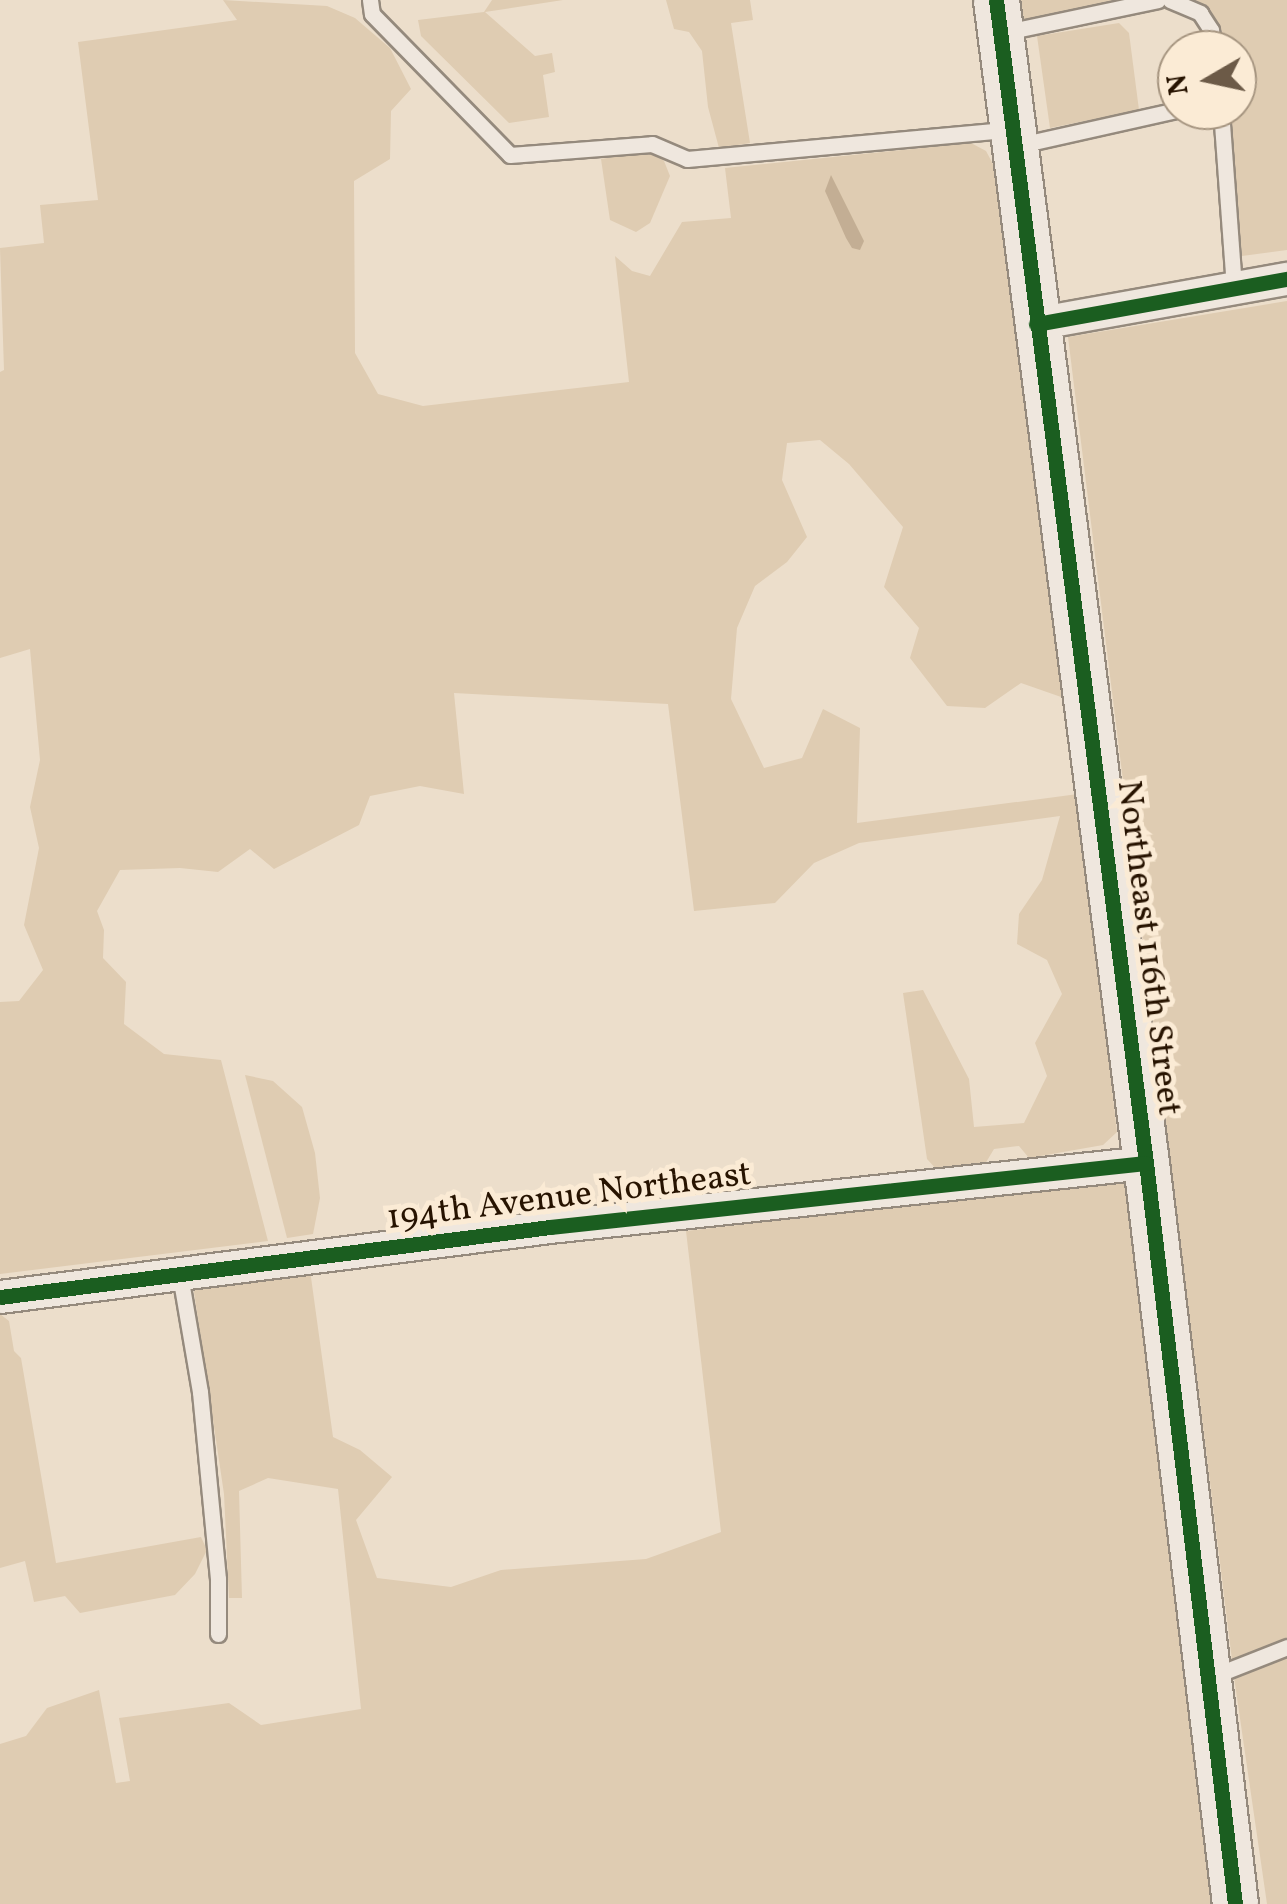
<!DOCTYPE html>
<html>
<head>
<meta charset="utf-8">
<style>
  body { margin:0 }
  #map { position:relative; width:1287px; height:1904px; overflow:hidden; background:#ecdecb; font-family:Vollkorn,serif }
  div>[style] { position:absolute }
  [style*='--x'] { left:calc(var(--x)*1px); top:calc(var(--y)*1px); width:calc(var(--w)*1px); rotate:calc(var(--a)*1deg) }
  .green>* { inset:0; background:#dfccb2 }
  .water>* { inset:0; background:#c3ae94 }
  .roads { filter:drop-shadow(2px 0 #958a7d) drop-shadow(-2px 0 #958a7d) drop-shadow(0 2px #958a7d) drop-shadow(0 -2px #958a7d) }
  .lane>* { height:15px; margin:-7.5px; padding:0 7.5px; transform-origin:7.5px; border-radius:7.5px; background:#efe7de }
  .street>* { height:32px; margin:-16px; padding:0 16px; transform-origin:16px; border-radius:16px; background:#efe7de }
  .secondary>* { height:45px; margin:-22.5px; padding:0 22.5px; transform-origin:22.5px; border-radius:22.5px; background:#efe7de }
  .cycleway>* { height:15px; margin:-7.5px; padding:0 7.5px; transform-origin:7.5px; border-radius:7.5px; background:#1b5e20 }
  span { translate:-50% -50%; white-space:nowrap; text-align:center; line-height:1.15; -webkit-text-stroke:10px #fbebd5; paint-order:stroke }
  .street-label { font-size:35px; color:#271300 }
  .north { position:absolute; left:1157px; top:30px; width:100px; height:100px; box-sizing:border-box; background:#fbebd5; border:2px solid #a69580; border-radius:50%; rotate:261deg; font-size:28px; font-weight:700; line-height:40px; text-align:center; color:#271300 }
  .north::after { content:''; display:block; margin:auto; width:35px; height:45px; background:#6c5a47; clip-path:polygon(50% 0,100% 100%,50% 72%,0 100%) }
</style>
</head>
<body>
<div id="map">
  <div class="green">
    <div style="clip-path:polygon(223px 0,327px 6px,355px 18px,390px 48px,411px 89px,391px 111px,390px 159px,354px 181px,355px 353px,378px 394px,423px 406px,629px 382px,615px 256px,632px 271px,650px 276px,682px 222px,731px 218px,725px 168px,971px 143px,986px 151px,994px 166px,1064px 698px,1021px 683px,985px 708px,947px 706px,910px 658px,919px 628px,884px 587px,903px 527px,849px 464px,820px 440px,787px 443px,782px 480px,807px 537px,787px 562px,755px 586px,737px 628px,731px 699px,764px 768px,802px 758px,823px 709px,860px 728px,857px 823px,1078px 794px,1117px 1132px,1103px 1145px,1029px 1158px,1019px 1146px,994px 1149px,985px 1164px,938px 1171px,927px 1159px,903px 993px,923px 990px,969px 1079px,974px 1127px,1024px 1123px,1047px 1076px,1035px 1043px,1062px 994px,1047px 960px,1017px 944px,1019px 914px,1042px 880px,1060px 816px,859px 843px,814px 863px,775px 903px,694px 911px,668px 704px,454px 693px,464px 794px,420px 786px,370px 796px,359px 825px,274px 869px,250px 849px,218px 872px,180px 868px,120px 870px,97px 911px,104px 930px,103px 958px,126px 982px,124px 1024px,164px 1054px,221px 1060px,268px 1241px,0 1274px,0 1002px,19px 1001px,43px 970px,24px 925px,39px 848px,30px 807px,40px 760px,30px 649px,0 658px,0 372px,4px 370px,0 248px,44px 243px,40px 205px,98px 200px,78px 42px,237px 20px)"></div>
    <div style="clip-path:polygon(492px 0,563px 0,485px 12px,535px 56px,552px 53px,555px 72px,543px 75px,549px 117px,509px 123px,421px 36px,418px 20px,484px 12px)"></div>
    <div style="clip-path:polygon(666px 0,750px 0,753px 20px,731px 23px,750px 143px,719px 148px,708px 107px,702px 51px,689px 32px,674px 29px)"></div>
    <div style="clip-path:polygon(1021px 0,1119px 0,1024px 21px)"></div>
    <div style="clip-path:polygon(1194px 0,1287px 0,1287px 250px,1242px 256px,1228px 110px,1237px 110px,1237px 50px,1222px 50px,1221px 33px)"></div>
    <div style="clip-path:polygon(1119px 23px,1129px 33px,1139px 110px,1050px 128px,1037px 36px)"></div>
    <div style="clip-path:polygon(651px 151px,664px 161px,670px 176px,650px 223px,636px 232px,610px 220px,601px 159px)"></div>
    <div style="clip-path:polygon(1287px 301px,1287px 1904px,1267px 1904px,1235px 1684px,1068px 337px)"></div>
    <div style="clip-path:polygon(245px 1075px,273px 1081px,302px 1107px,315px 1153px,320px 1198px,313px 1234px,287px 1238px)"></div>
    <div style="clip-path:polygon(1132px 1180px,1216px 1904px,0 1904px,0 1744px,26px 1736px,47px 1708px,99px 1690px,116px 1783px,130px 1781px,119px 1718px,229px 1703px,261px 1725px,361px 1709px,338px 1489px,268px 1478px,239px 1491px,242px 1598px,229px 1598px,224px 1494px,193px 1285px,310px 1270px,333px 1437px,360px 1450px,392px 1477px,356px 1520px,377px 1578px,451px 1587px,501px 1570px,646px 1559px,721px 1532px,686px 1231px)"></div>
    <div style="clip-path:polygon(0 1314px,9px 1321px,14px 1351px,21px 1358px,56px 1563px,201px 1537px,207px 1550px,195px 1574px,175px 1595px,80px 1613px,65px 1596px,34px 1602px,25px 1561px,0 1568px)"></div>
  </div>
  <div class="water">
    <div style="clip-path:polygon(831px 175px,864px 241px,860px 250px,852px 248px,846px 238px,825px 191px)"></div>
  </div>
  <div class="roads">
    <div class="lane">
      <div style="--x:370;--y:0;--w:14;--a:82"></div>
      <div style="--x:372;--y:14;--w:197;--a:45.6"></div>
      <div style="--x:510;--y:155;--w:142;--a:-4.4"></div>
      <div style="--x:652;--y:144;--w:38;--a:23"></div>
      <div style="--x:687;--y:159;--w:322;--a:-5.2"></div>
      <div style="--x:1170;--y:0;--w:33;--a:23"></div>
      <div style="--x:1200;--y:13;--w:20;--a:57"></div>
      <div style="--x:1211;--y:30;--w:20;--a:81"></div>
      <div style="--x:1006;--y:32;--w:155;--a:-11.9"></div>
      <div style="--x:1221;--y:110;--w:178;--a:85.8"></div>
      <div style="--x:1020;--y:145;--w:161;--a:-12.6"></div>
      <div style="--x:180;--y:1275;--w:119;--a:80.3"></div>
      <div style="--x:200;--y:1392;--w:188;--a:84.5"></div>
      <div style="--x:218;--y:1579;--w:55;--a:90"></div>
      <div style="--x:1211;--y:1677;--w:82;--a:-21.5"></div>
    </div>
    <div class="street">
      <div style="--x:1036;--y:324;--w:255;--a:-10.2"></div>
      <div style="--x:0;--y:1297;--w:554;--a:-7.25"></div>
      <div style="--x:550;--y:1227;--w:599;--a:-6.13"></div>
    </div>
    <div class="secondary">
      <div style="--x:996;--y:0;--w:1173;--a:82.65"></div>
      <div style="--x:1146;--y:1163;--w:746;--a:83.15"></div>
    </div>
  </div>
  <div class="cycleway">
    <div style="--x:996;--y:0;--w:1173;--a:82.65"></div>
    <div style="--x:1146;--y:1163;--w:746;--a:83.15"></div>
    <div style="--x:1036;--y:324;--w:255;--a:-10.2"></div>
    <div style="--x:0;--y:1297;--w:554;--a:-7.25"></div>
    <div style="--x:550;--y:1227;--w:599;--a:-6.13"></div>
  </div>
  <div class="street-label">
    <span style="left:1148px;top:948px;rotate:83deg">Northeast 116th Street</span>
    <span style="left:569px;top:1197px;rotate:-7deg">194th Avenue Northeast</span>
  </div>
  <div class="north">N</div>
</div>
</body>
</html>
